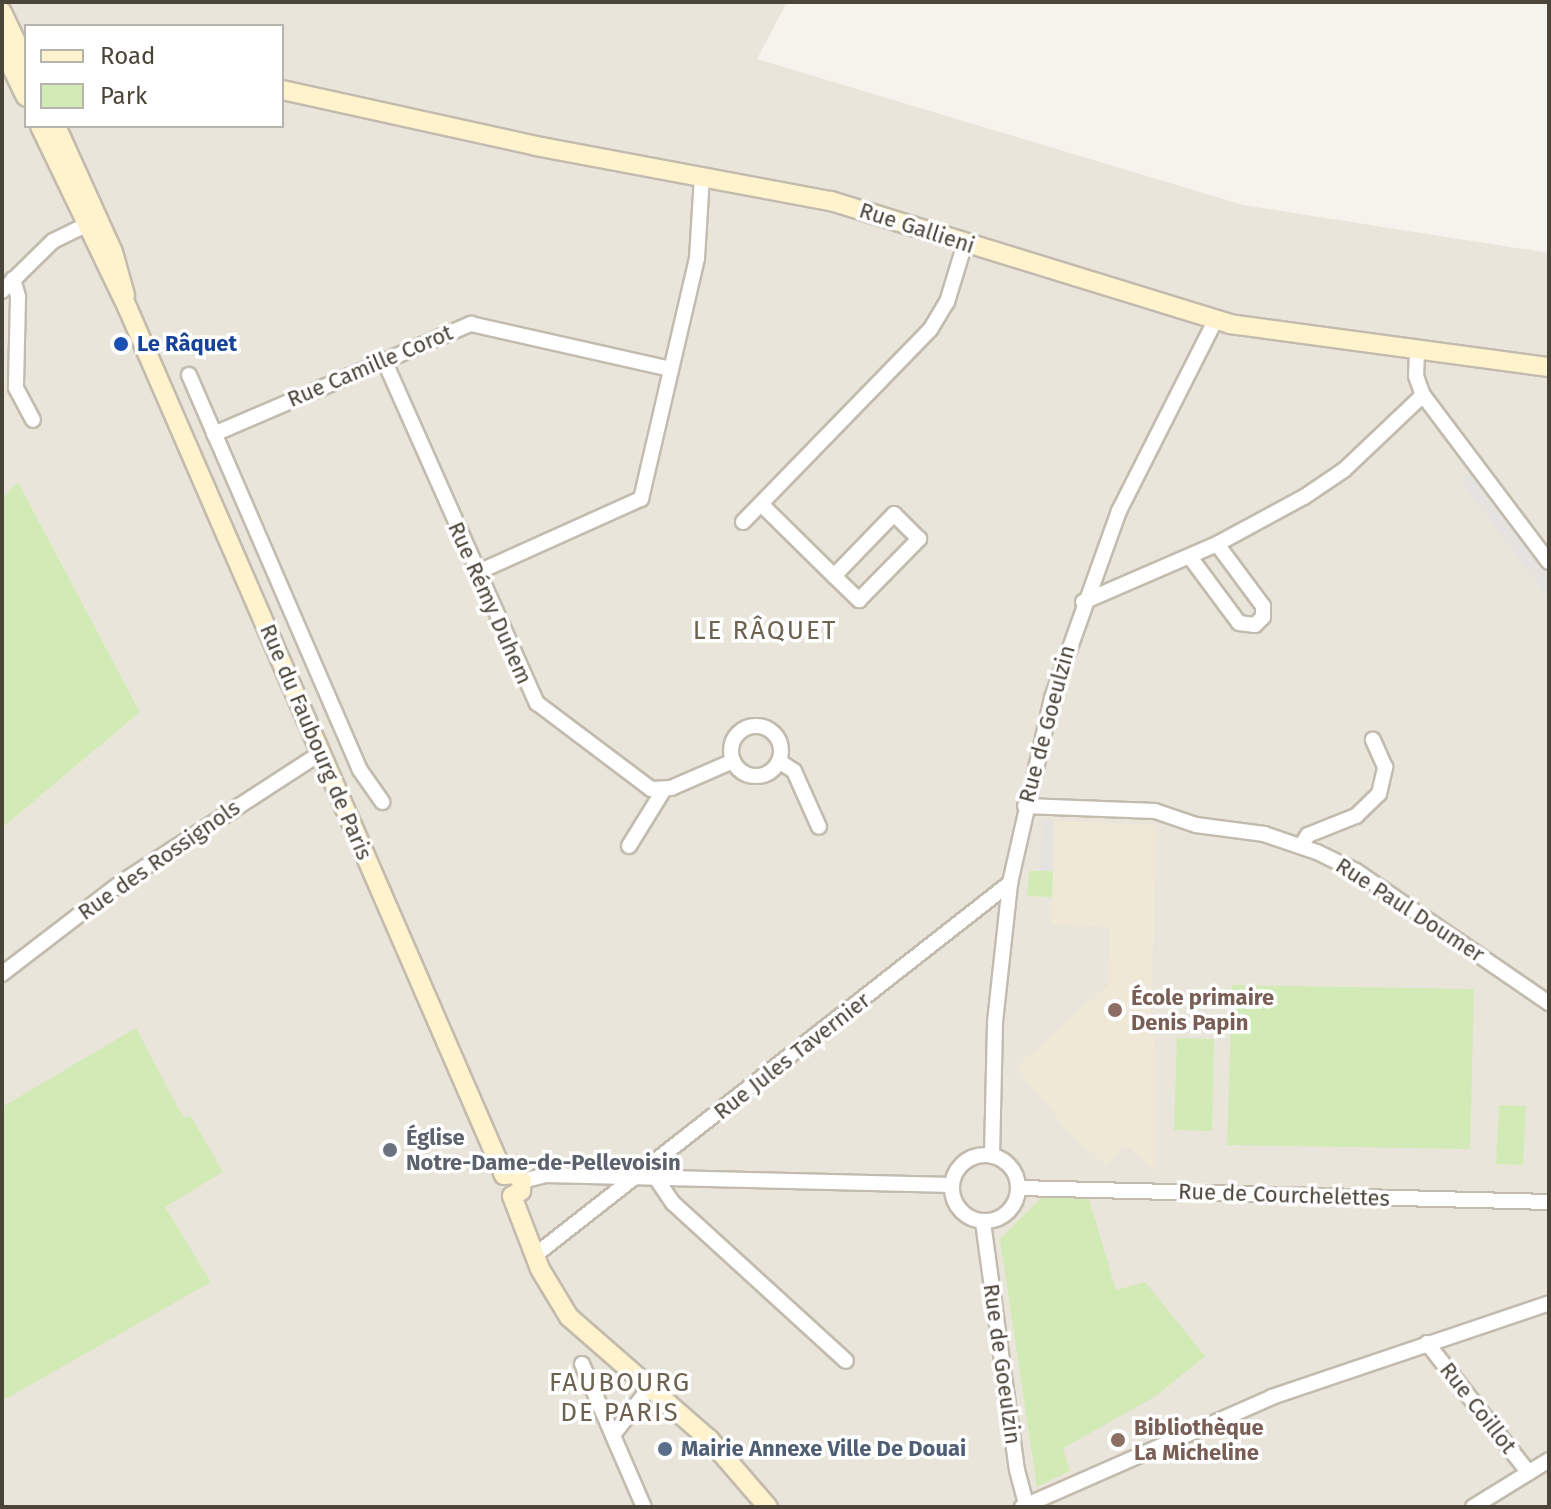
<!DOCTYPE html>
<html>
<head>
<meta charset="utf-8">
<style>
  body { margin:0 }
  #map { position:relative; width:1551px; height:1509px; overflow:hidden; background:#f6f3ec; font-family:"Fira Sans",sans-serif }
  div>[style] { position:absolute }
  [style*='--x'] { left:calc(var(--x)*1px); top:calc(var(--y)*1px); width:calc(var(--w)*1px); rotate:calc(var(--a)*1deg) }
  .residential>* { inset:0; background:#eae5da }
  .education>* { inset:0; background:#efe8d6 }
  .green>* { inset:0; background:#d2eab5 }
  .parking>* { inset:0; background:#e5e3e0 }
  .roads { filter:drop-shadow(2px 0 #c2bbae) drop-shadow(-2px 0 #c2bbae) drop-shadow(0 2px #c2bbae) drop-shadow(0 -2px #c2bbae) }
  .street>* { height:14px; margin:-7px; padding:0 7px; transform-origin:7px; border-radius:7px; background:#fff }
  .street>.ring { margin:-7px; padding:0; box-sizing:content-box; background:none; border:14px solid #fff; border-radius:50% }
  .secondary>* { height:18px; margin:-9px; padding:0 9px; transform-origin:9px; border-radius:9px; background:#fff3cd }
  .dots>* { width:22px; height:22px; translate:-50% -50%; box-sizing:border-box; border:4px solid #fff; border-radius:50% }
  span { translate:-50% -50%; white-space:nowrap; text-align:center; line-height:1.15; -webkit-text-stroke:7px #fff; paint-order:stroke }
  .street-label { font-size:22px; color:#4b4439 }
  .transit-label { font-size:22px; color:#164399; font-weight:700 }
  .left { translate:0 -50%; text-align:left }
  .education-label { font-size:22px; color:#785e54; font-weight:700 }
  .worship-label { font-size:22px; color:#5b616d; font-weight:700 }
  .service-label { font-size:22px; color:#4e5e75; font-weight:700 }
  .quarter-label { font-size:26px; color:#6e6250; letter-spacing:2px }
  .frame { position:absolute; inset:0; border:4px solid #4b4439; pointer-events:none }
  .legend { position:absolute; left:24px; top:24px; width:260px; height:104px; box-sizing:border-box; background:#fff; border:2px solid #b7b4b0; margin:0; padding:10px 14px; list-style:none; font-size:24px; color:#4b4439 }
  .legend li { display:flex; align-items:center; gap:16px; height:40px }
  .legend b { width:40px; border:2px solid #b7b4b0 }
</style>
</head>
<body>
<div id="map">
  <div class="residential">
    <div style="clip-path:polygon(evenodd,2px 2px,787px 2px,757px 59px,1243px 205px,1549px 253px,1549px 1507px,2px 1507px,2px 828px,140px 712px,18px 482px,2px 498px,2px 2px,26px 26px,282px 26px,282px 126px,26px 126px,26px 26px)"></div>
  </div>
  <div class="education">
    <div style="clip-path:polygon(1054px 821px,1157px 825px,1150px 1035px,1155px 1036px,1156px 1173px,1126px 1145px,1105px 1164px,1069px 1132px,1016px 1067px,1108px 985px,1110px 927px,1051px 924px,1052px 897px,1027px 896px,1053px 871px)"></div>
  </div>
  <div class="green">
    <div style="clip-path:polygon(18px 482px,140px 712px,2px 828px,2px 498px)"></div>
    <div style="clip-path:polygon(1029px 871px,1053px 871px,1052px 897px,1027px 896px)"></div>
    <div style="clip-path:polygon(1232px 985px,1474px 989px,1470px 1149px,1227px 1145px)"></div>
    <div style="clip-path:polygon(136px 1028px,178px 1108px,185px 1118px,190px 1115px,223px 1172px,165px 1207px,211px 1282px,2px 1401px,2px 1107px)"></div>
    <div style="clip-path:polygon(1177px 1038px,1214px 1039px,1212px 1131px,1174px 1130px)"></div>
    <div style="clip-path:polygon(1499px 1105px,1526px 1106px,1523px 1165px,1496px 1164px)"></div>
    <div style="clip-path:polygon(1043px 1196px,1089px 1199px,1116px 1290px,1145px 1282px,1205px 1356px,1156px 1396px,1063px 1448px,1070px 1471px,1037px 1487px,1000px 1239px)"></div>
  </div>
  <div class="parking">
    <div style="clip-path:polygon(1471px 471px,1549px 575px,1549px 599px,1460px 480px)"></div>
    <div style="clip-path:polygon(1042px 820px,1054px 821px,1053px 871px,1040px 871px)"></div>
  </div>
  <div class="roads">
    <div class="street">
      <div style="--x:13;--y:279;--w:19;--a:74"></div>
      <div style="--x:18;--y:297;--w:91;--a:91.3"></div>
      <div style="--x:16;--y:388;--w:36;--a:62"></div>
      <div style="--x:2;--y:291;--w:71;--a:-44.4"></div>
      <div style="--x:53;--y:241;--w:48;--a:-26"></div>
      <div style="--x:1417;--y:350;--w:26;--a:92"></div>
      <div style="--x:1416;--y:376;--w:20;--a:70"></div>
      <div style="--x:1423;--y:395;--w:209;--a:53"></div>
      <div style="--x:384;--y:360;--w:376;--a:66"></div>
      <div style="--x:537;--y:703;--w:143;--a:37"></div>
      <div style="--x:651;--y:789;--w:20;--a:-3"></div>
      <div style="--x:671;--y:788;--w:68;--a:-23.5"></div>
      <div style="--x:189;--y:375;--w:430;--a:66.6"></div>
      <div style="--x:360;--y:770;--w:39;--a:55"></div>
      <div style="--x:214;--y:434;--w:280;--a:-23.2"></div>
      <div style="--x:471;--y:324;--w:205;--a:12.7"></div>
      <div style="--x:761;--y:504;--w:103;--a:44.6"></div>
      <div style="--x:834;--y:576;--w:35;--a:44"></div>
      <div style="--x:859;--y:600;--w:86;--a:-45.5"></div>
      <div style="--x:919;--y:539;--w:35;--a:-135"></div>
      <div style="--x:894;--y:514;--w:86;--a:134.1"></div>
      <div style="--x:743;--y:522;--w:268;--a:-45.8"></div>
      <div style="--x:930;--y:330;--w:33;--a:-59"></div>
      <div style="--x:947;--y:302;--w:62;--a:-73"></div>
      <div style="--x:1190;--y:557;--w:82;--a:53.4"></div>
      <div style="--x:1239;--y:623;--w:16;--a:7"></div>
      <div style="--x:1255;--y:625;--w:11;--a:-45"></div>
      <div style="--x:1263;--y:617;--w:11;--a:-90"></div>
      <div style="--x:1263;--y:606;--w:77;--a:-126.6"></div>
      <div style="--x:476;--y:573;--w:181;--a:-24.2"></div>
      <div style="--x:641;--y:499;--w:247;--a:-76.9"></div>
      <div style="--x:697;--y:258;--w:81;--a:-86.5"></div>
      <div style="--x:1083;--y:602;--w:146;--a:-23.4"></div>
      <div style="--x:1217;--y:544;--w:99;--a:-28.4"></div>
      <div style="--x:1304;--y:497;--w:48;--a:-34"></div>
      <div style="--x:1344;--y:470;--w:109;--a:-43.5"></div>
      <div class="ring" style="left:731px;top:726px;width:36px;height:36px"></div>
      <div style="--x:779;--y:761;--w:18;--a:34"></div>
      <div style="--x:794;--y:771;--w:61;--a:65.9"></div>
      <div style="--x:1025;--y:806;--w:130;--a:2.2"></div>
      <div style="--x:1155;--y:811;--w:43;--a:18.9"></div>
      <div style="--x:1196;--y:825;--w:69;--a:7.5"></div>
      <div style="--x:1264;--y:834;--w:56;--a:18.8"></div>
      <div style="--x:1317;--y:852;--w:43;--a:26"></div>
      <div style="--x:1356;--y:871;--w:234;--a:34.4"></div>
      <div style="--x:629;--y:846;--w:65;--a:-58.3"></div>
      <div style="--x:1301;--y:846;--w:13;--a:-58"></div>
      <div style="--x:1308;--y:835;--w:52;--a:-21.6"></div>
      <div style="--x:1356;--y:816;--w:32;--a:-44"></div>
      <div style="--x:1379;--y:794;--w:28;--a:-77"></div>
      <div style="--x:1385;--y:767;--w:30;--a:-114"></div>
      <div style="--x:2;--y:974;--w:151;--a:-37.5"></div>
      <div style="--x:122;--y:882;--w:237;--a:-33"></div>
      <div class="ring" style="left:952px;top:1155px;width:52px;height:52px"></div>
      <div style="--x:992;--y:1156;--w:134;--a:-88.7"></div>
      <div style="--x:995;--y:1022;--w:140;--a:-83.8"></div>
      <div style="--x:1010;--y:883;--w:190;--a:-77.2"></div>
      <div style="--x:1052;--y:698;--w:199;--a:-70.3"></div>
      <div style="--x:1119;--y:511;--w:213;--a:-63.2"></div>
      <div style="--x:656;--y:1178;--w:30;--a:56"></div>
      <div style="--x:673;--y:1203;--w:234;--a:42.4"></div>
      <div style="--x:522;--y:1181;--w:25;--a:-14"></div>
      <div style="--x:546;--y:1175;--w:406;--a:1.4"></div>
      <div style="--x:1019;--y:1188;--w:530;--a:1.51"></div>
      <div style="--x:983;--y:1222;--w:250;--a:82.2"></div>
      <div style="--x:1017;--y:1470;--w:38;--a:75"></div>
      <div style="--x:534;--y:1256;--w:605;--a:-38.08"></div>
      <div style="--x:1427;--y:1343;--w:165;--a:51.9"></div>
      <div style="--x:582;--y:1364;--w:156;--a:66.6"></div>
      <div style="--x:613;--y:1435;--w:61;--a:-52.4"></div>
      <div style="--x:1022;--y:1507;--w:273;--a:-23.7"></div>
      <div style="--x:1272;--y:1397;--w:293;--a:-18.7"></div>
      <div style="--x:1473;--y:1507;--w:89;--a:-31.7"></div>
    </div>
    <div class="secondary">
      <div style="--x:2;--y:12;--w:56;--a:64.8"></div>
      <div style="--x:2;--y:47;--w:55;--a:64.4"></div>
      <div style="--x:282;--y:90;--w:260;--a:12.4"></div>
      <div style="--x:536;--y:146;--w:300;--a:10.6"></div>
      <div style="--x:831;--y:201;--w:418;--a:17.1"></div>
      <div style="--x:1230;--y:324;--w:322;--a:7.7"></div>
      <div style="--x:40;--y:126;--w:203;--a:64.3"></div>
      <div style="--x:128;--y:309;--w:944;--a:66.53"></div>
      <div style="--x:56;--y:126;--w:138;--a:65.7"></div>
      <div style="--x:113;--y:252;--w:45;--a:74.4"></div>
      <div style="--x:504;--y:1175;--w:11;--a:-5"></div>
      <div style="--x:515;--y:1174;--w:10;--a:45"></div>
      <div style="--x:522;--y:1181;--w:10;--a:96"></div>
      <div style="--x:521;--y:1191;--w:10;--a:151"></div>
      <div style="--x:512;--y:1196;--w:78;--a:69"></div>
      <div style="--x:540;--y:1269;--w:56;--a:58.9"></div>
      <div style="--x:569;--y:1317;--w:186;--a:41.1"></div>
      <div style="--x:709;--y:1439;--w:90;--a:49.1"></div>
    </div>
  </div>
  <div class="dots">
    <div style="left:121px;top:344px;background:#1a4fb4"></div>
    <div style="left:1115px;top:1010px;background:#8d6e63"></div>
    <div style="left:390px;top:1150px;background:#6b7280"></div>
    <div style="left:1118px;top:1440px;background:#8d6e63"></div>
    <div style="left:665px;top:1449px;background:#5c6f8a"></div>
  </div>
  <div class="street-label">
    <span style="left:917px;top:228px;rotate:18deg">Rue Gallieni</span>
    <span style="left:370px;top:366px;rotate:-23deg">Rue Camille Corot</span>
    <span style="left:490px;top:603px;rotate:66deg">Rue Rémy Duhem</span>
    <span style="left:1047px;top:724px;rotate:-75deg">Rue de Goeulzin</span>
    <span style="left:316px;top:742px;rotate:67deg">Rue du Faubourg de Paris</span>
    <span style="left:159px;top:860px;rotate:-35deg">Rue des Rossignols</span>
    <span style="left:1410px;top:910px;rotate:33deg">Rue Paul Doumer</span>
    <span style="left:792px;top:1056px;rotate:-38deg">Rue Jules Tavernier</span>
    <span style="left:1284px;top:1195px;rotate:2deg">Rue de Courchelettes</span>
    <span style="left:1002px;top:1364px;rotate:82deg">Rue de Goeulzin</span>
    <span style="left:1478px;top:1408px;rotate:52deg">Rue Coillot</span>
  </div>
  <div class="transit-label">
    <span class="left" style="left:137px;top:344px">Le Râquet</span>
  </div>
  <div class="education-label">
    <span class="left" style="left:1131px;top:1010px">École primaire<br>Denis Papin</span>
    <span class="left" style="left:1134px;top:1440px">Bibliothèque<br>La Micheline</span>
  </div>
  <div class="worship-label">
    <span class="left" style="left:406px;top:1150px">Église<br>Notre-Dame-de-Pellevoisin</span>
  </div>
  <div class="service-label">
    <span class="left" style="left:681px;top:1449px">Mairie Annexe Ville De Douai</span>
  </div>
  <div class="quarter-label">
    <span style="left:765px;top:631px">LE RÂQUET</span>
    <span style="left:620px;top:1398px">FAUBOURG<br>DE PARIS</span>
  </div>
  <div class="frame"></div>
  <ul class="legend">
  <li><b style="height:10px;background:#fff3cd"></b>Road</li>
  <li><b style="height:22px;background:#d2eab5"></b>Park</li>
  </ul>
</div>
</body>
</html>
